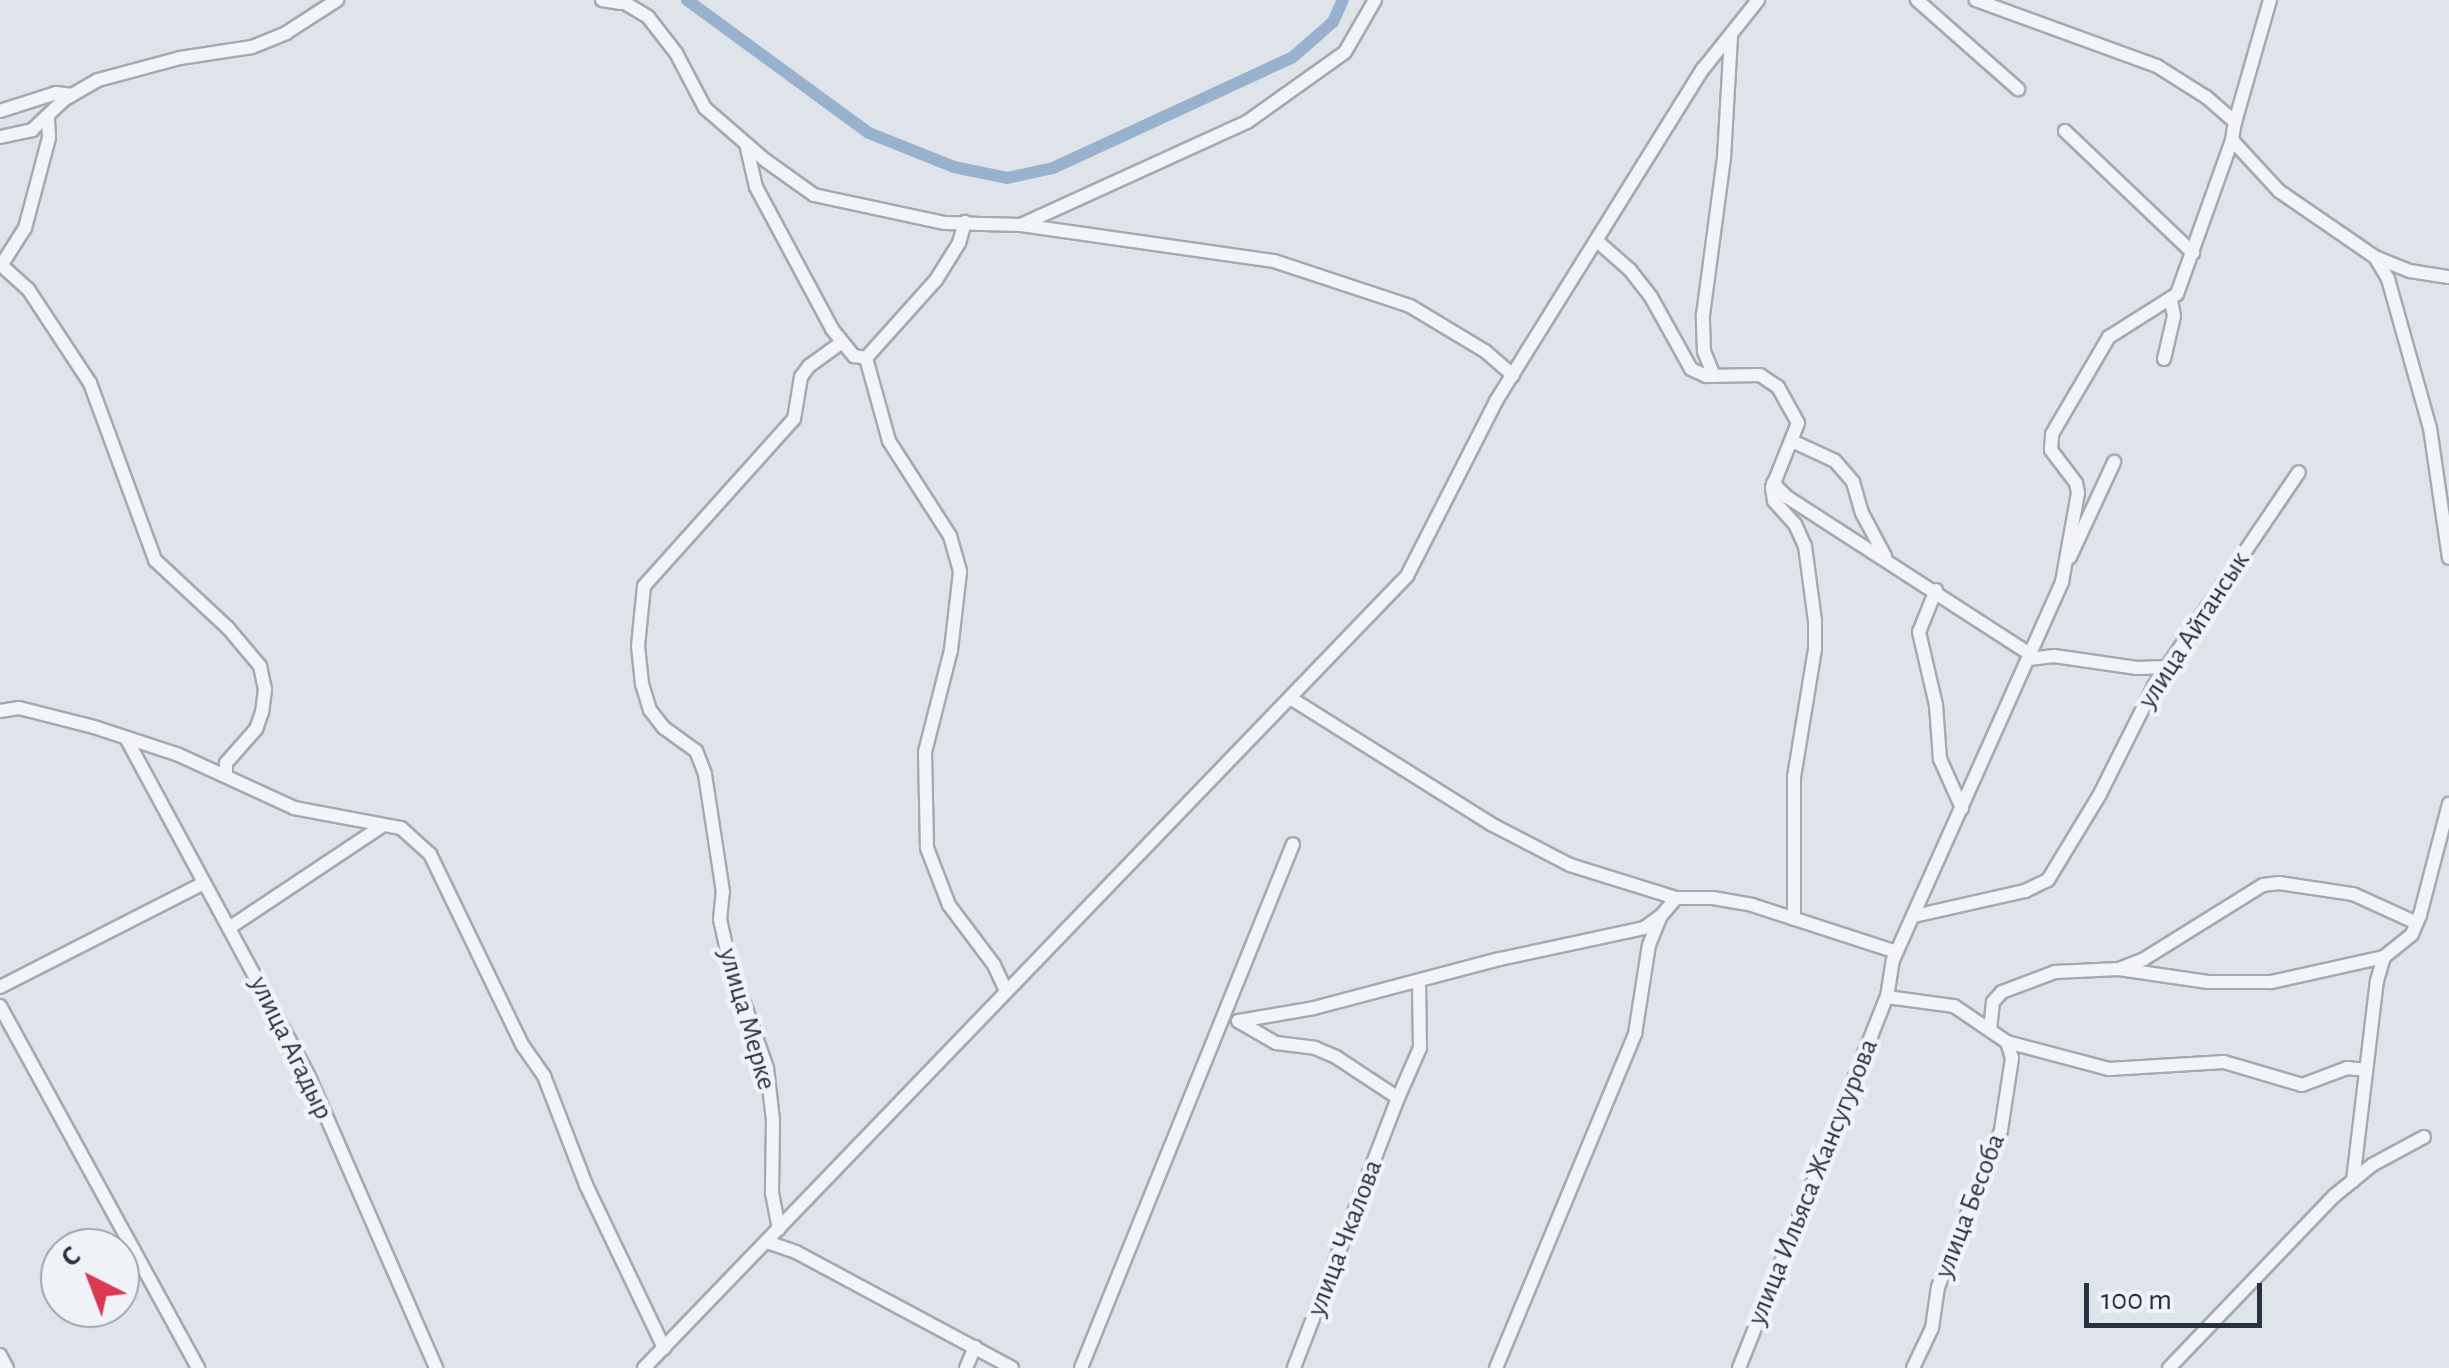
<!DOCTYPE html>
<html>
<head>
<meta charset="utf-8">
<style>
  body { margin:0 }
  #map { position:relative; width:2449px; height:1368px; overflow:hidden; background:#dfe3ea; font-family:"Alegreya Sans",sans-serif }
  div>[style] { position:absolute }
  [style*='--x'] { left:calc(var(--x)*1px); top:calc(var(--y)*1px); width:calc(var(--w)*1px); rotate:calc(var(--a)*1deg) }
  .canal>* { height:12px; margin:-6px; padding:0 6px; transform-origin:6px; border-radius:6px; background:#98b1cd }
  .roads { filter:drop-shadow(2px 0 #a4aab4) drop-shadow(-2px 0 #a4aab4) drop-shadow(0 2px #a4aab4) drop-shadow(0 -2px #a4aab4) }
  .minor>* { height:12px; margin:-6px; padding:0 6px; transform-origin:6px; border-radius:6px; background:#f3f4f8 }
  span { translate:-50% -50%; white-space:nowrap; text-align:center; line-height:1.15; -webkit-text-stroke:9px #eff2f7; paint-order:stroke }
  .street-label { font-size:28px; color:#273142 }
  .north { position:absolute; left:40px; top:1228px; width:100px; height:100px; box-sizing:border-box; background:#eff2f7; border:2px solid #9fa5af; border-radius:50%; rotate:318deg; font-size:28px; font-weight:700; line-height:40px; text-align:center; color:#273142 }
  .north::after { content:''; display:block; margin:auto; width:35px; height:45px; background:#d93a50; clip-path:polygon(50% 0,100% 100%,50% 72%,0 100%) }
  .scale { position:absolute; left:2084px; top:1283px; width:178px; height:45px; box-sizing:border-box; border:5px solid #273142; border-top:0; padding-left:12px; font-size:30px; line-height:35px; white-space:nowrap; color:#273142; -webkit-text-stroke:8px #eff2f7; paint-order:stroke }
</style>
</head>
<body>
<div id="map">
  <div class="canal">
    <div style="--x:687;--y:0;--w:225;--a:36.2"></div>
    <div style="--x:869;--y:133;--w:92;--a:21.8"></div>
    <div style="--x:954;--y:167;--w:54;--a:11.7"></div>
    <div style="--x:1007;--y:178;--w:47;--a:-12.3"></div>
    <div style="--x:1053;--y:168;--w:264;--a:-24.8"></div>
    <div style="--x:1293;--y:57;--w:53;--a:-41.2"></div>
    <div style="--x:1333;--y:22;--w:24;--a:-66"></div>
  </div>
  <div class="roads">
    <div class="minor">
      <div style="--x:602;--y:0;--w:19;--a:9"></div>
      <div style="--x:620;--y:0;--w:33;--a:31"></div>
      <div style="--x:648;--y:17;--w:46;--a:52.1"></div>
      <div style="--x:676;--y:53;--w:62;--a:62.2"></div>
      <div style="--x:705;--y:108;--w:79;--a:40.9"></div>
      <div style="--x:765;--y:160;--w:60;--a:35.5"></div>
      <div style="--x:814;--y:195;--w:134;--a:12.1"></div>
      <div style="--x:945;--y:223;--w:76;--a:1.5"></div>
      <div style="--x:1021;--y:225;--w:256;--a:8.1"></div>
      <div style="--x:1274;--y:261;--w:143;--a:18.3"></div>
      <div style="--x:1410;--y:306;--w:87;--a:31"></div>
      <div style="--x:1485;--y:351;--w:37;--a:41"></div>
      <div style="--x:1917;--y:0;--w:135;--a:41.4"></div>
      <div style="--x:0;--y:111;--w:59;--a:-17.8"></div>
      <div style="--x:56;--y:93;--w:16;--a:7"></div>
      <div style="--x:2235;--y:122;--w:127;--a:-74"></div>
      <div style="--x:2065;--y:131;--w:177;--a:43.6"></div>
      <div style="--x:0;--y:137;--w:33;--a:-12"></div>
      <div style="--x:32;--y:130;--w:45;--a:-43.2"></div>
      <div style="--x:65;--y:99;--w:38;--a:-30"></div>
      <div style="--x:98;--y:80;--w:85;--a:-15"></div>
      <div style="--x:180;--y:58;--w:73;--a:-8.7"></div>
      <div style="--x:252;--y:47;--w:37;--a:-22"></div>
      <div style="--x:286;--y:33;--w:61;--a:-32.9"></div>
      <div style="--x:2232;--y:140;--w:69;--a:47.3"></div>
      <div style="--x:2279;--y:191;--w:116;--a:34.5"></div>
      <div style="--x:2375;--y:257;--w:38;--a:22"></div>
      <div style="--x:2410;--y:271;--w:39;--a:9"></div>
      <div style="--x:746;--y:144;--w:44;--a:76.9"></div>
      <div style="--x:756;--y:187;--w:161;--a:61.8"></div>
      <div style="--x:832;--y:329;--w:35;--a:51"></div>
      <div style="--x:854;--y:356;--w:12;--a:9"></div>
      <div style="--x:1023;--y:224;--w:246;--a:-24.5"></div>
      <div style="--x:1247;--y:122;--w:120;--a:-35.5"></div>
      <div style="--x:1345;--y:52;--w:60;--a:-60"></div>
      <div style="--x:1597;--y:241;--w:44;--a:41.3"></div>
      <div style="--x:1630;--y:270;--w:34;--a:52"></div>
      <div style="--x:1651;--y:297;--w:82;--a:60.9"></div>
      <div style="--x:1691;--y:369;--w:17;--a:25"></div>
      <div style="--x:1706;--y:376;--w:54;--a:-1.1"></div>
      <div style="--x:1760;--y:375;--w:22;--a:34"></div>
      <div style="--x:1778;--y:387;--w:41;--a:60.9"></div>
      <div style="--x:1798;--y:423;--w:70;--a:111.8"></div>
      <div style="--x:1772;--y:488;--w:13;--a:81"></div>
      <div style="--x:1774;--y:501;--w:31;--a:48"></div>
      <div style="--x:1795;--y:524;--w:24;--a:66"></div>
      <div style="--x:1805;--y:546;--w:76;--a:82.4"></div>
      <div style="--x:1815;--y:621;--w:28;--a:90"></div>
      <div style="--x:1815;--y:649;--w:130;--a:99.3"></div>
      <div style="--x:1794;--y:777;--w:142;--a:90"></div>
      <div style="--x:2375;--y:257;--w:26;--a:59"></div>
      <div style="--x:2388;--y:279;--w:155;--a:74.3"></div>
      <div style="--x:2430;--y:428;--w:131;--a:81.7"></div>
      <div style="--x:0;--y:264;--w:38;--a:42"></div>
      <div style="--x:28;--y:289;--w:113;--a:56.6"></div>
      <div style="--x:90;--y:383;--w:189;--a:69.8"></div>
      <div style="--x:155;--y:560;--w:100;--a:43"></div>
      <div style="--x:228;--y:628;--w:50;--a:49.9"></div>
      <div style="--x:260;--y:666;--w:24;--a:78"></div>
      <div style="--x:265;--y:689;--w:23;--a:97"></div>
      <div style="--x:262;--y:712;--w:18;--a:109"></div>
      <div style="--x:256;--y:729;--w:45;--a:131.4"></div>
      <div style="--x:226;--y:763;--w:13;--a:90"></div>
      <div style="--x:2;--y:264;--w:43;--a:-57.4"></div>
      <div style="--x:25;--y:228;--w:93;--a:-75.1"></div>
      <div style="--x:49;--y:138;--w:20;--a:-93"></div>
      <div style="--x:866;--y:358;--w:86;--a:74.5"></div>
      <div style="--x:889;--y:441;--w:113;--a:57.3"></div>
      <div style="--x:950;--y:536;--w:37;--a:74"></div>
      <div style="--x:960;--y:572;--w:79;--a:96.6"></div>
      <div style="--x:951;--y:650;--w:105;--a:104.3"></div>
      <div style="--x:925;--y:752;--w:96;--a:88.8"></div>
      <div style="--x:927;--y:848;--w:61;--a:68.9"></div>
      <div style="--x:949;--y:905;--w:75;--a:53.1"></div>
      <div style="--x:994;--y:965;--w:29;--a:65"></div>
      <div style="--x:866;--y:358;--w:105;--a:-48.1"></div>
      <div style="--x:936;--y:280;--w:44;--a:-58.1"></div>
      <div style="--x:959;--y:243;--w:22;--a:-74"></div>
      <div style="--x:2164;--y:359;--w:44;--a:-76.9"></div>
      <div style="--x:2174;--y:316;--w:16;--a:-101"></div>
      <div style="--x:1714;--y:376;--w:27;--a:-112"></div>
      <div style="--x:1704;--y:351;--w:36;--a:-92"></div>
      <div style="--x:1703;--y:315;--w:158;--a:-82.4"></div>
      <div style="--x:1724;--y:158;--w:121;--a:-86.7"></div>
      <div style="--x:1792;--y:441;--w:47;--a:24.9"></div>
      <div style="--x:1835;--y:461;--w:28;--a:49"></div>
      <div style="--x:1853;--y:482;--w:32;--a:74"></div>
      <div style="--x:1862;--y:513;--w:49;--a:61.9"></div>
      <div style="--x:1773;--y:483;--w:20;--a:45"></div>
      <div style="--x:1787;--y:497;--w:291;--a:32.9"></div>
      <div style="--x:2070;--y:557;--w:105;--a:-65.1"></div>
      <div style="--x:1936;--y:590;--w:45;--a:112"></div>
      <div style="--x:1919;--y:632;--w:75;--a:76.9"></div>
      <div style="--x:1936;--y:705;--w:54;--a:85.8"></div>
      <div style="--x:1940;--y:759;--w:54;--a:65.8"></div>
      <div style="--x:2029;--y:659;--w:25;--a:-7"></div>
      <div style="--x:2054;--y:656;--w:84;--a:8.2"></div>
      <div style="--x:2137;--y:668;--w:31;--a:-2"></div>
      <div style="--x:1292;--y:699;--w:235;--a:32.1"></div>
      <div style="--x:1491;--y:824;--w:89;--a:27.4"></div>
      <div style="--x:1570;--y:865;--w:111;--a:17.3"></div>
      <div style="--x:1676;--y:898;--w:37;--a:0"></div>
      <div style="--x:1713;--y:898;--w:40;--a:10"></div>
      <div style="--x:1752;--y:905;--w:152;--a:18"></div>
      <div style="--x:0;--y:711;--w:19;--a:-9"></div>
      <div style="--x:19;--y:708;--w:77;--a:14.2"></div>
      <div style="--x:94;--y:727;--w:89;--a:18.2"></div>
      <div style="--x:179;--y:755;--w:127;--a:24.7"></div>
      <div style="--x:294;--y:808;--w:109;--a:10.6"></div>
      <div style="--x:401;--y:828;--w:39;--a:42"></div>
      <div style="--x:430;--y:854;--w:213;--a:64.2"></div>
      <div style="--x:523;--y:1046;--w:37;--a:55"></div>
      <div style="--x:544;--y:1076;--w:117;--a:68.9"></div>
      <div style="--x:586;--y:1185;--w:181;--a:64.4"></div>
      <div style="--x:126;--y:738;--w:385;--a:61.6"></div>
      <div style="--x:309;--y:1077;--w:318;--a:66.4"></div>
      <div style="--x:1914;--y:916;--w:114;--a:-12.7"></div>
      <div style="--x:2025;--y:891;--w:25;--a:-26"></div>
      <div style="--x:2048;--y:880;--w:100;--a:-58.8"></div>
      <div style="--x:2100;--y:794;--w:121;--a:-63.4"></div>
      <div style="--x:2154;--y:686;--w:258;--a:-55.9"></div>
      <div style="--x:229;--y:928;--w:184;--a:-33.7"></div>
      <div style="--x:2121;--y:968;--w:25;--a:-21"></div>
      <div style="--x:2144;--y:959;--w:140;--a:-31.9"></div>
      <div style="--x:2263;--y:885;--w:16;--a:-7"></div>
      <div style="--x:2279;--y:883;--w:75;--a:8.5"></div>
      <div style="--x:2353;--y:894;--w:70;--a:24.4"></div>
      <div style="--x:0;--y:987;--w:227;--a:-27"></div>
      <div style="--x:1887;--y:997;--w:68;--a:7.7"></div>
      <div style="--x:1954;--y:1006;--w:64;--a:34.2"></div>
      <div style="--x:2007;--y:1042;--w:106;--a:14.8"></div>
      <div style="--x:2109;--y:1069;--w:115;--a:-3.5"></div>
      <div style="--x:2224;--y:1062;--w:81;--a:16.4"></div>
      <div style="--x:2302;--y:1085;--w:48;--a:-20.7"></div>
      <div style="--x:2347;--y:1068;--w:19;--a:6"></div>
      <div style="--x:0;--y:1006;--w:413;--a:61.3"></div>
      <div style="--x:1238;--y:1021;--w:44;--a:30.1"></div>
      <div style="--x:1276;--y:1043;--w:39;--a:7"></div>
      <div style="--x:1315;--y:1048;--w:23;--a:23"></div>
      <div style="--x:1336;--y:1057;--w:74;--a:33.5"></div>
      <div style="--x:1398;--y:1098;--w:289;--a:111.1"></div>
      <div style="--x:1239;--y:1021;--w:76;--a:-9.8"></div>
      <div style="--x:1314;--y:1008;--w:192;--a:-14.8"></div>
      <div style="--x:1500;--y:959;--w:147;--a:-12.1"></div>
      <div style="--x:1644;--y:928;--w:19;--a:-36"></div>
      <div style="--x:1990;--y:1030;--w:28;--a:-84"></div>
      <div style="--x:1993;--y:1002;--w:13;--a:-48"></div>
      <div style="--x:2002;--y:992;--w:57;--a:-20.7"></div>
      <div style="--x:2055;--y:972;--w:64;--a:-2.7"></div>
      <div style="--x:2119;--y:969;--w:90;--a:8.3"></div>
      <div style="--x:2208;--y:982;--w:63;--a:0"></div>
      <div style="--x:2271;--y:982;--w:116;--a:-12.5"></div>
      <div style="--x:1398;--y:1098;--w:55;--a:-66.3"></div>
      <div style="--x:1420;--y:1048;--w:66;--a:-90.9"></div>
      <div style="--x:2353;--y:1181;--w:201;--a:-83.2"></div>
      <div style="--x:2377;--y:981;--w:25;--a:-74"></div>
      <div style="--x:2384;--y:957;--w:36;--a:-39"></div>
      <div style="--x:2412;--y:934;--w:21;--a:-67"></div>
      <div style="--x:2420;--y:915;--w:115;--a:-75.4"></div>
      <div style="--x:779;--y:1229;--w:38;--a:-101"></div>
      <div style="--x:772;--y:1192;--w:72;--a:-89.2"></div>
      <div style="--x:773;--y:1120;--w:52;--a:-96.6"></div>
      <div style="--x:767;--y:1068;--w:114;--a:-109.4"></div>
      <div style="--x:729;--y:960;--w:42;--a:-102.4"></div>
      <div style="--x:720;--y:919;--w:27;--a:-84"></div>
      <div style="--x:723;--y:892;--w:119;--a:-98.7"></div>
      <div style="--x:705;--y:774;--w:25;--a:-111"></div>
      <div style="--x:696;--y:751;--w:39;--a:-144"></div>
      <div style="--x:664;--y:728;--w:23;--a:-128"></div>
      <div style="--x:650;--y:710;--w:27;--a:-107"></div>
      <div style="--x:642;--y:684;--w:38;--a:-96"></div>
      <div style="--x:638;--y:646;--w:60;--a:-84.3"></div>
      <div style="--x:644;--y:586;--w:224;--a:-48.1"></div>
      <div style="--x:794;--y:419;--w:43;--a:-80.5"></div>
      <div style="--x:801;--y:377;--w:14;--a:-54"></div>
      <div style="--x:809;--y:366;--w:39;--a:-36"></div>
      <div style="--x:770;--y:1243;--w:28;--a:19"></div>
      <div style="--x:796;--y:1252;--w:245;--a:28.2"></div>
      <div style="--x:0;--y:1355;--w:15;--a:62"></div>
      <div style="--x:644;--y:1368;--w:1100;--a:-46.07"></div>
      <div style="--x:1407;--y:576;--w:196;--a:-63"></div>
      <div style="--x:1496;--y:401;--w:391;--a:-58.1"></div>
      <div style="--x:1703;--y:69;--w:88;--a:-51.4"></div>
      <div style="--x:966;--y:1368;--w:23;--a:-67"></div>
      <div style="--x:1081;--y:1368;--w:565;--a:-67.97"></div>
      <div style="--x:1496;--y:1368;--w:362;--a:-67.4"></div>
      <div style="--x:1635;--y:1034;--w:90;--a:-81.1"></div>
      <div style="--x:1649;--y:945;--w:31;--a:-68"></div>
      <div style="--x:1661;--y:916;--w:23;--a:-50"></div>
      <div style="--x:1739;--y:1368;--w:399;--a:-68.3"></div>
      <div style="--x:1887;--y:997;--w:37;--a:-81"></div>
      <div style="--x:1893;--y:960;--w:414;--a:-65.9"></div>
      <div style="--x:2062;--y:582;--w:90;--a:-79.8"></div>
      <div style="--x:2078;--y:493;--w:10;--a:-101"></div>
      <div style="--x:2076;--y:483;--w:41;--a:-127.1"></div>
      <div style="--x:2051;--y:450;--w:16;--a:-86"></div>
      <div style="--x:2052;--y:434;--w:113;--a:-59.6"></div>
      <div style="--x:2109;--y:337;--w:80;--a:-32.3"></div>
      <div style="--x:2177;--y:294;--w:164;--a:-70.3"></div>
      <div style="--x:2232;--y:140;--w:18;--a:-81"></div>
      <div style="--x:2235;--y:122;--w:38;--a:-139"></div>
      <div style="--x:2206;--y:97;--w:58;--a:-147.7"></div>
      <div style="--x:2157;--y:66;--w:193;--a:-160"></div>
      <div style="--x:1913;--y:1368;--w:44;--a:-64.6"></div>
      <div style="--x:1932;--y:1328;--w:41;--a:-81.7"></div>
      <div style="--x:1938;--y:1287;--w:169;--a:-68.1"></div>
      <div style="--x:2001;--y:1130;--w:73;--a:-81.3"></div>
      <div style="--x:2012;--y:1058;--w:17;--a:-107"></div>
      <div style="--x:2169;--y:1368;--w:238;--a:-46.2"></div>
      <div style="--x:2334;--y:1196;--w:49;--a:-39.2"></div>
      <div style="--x:2372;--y:1165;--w:59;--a:-28.3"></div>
    </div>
  </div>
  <div class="street-label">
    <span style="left:2194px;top:630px;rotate:-57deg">улица Айтансык</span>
    <span style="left:747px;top:1019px;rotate:74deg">улица Мерке</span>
    <span style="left:291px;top:1048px;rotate:64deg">улица Агадыр</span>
    <span style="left:1813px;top:1182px;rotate:-68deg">улица Ильяса Жансугурова</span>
    <span style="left:1970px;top:1206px;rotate:-69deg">улица Бесоба</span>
    <span style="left:1345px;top:1238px;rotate:-69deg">улица Чкалова</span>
  </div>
  <div class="north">С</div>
  <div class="scale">100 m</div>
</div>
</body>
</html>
